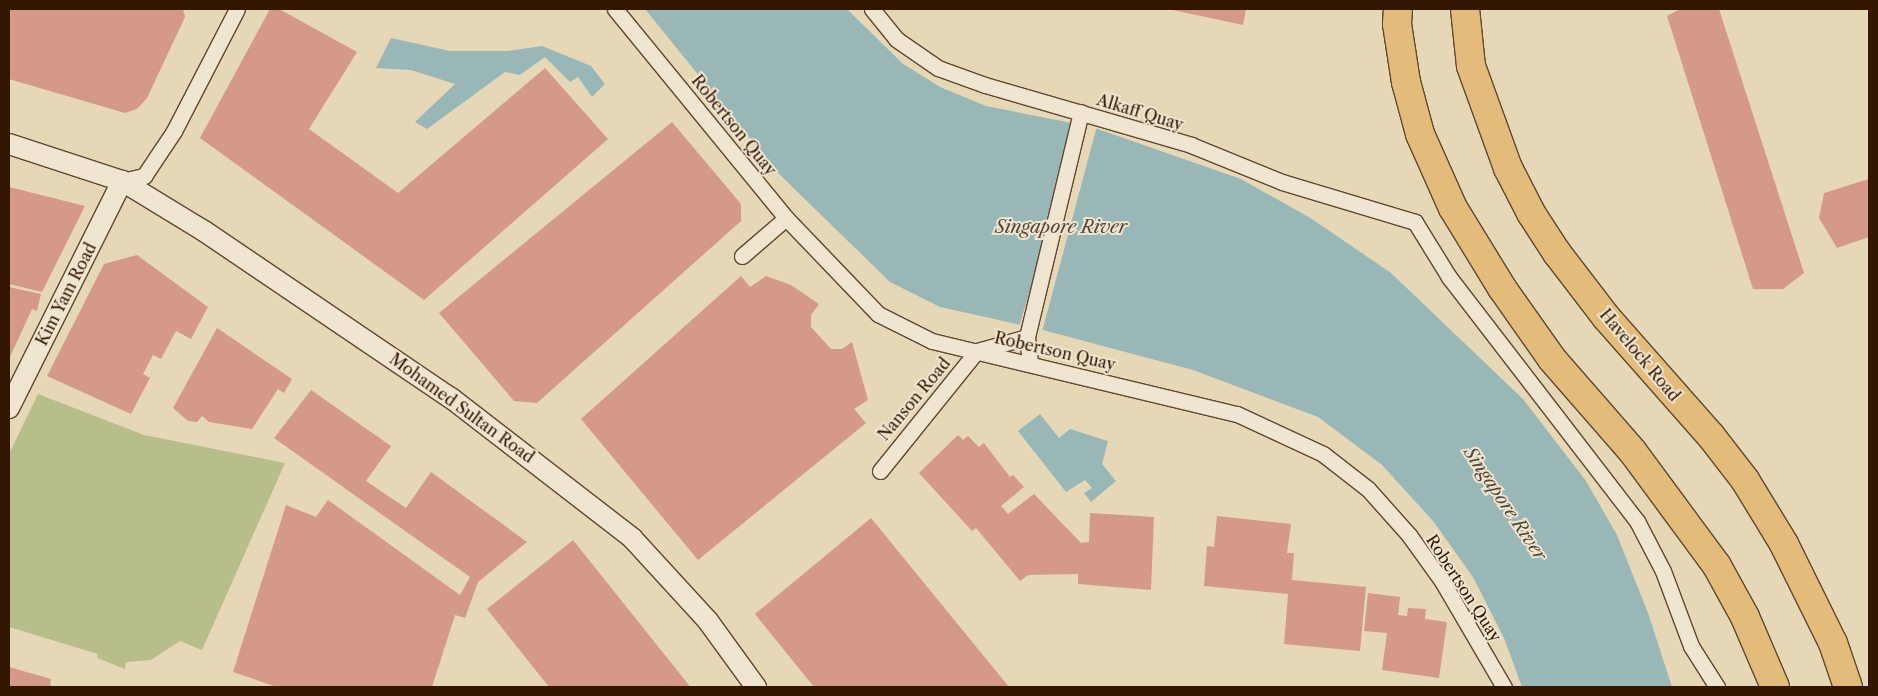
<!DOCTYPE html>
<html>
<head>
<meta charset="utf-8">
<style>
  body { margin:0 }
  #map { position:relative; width:1878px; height:696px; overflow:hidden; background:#e6d7b7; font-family:"Libre Caslon Text",serif }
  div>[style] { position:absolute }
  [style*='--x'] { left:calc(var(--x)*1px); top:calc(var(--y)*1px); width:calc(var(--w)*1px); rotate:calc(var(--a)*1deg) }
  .green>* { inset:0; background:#b8bd8c }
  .water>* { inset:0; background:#9ab7b8 }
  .pier>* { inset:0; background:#e6d7b7 }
  .building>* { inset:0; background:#d5998a }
  .roads { filter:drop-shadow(1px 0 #604730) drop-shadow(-1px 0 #604730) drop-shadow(0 1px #604730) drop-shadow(0 -1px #604730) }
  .pedestrian>* { height:15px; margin:-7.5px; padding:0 7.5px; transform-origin:7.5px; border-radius:7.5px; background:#efe5d0 }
  .minor>* { height:20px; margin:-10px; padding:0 10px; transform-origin:10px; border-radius:10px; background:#efe5d0 }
  .primary>* { height:28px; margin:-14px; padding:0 14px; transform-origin:14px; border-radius:14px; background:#e3bc7c }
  span { translate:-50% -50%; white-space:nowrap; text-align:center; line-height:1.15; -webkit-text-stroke:4px #efe5d0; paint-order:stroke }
  .street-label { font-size:16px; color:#341703 }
  .water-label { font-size:18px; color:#534739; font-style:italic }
  .frame { position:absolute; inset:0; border:10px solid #341703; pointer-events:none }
</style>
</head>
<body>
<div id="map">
  <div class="green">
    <div style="clip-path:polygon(38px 394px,144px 435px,285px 463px,202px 650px,180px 641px,151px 660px,126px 662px,125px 669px,97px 658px,98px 654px,9px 627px,9px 454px)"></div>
  </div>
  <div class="water">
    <div style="clip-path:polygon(645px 9px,847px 9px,902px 63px,940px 87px,986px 106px,1092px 127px,1241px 179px,1312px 219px,1391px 273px,1523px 399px,1586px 481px,1617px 535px,1648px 613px,1672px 687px,1522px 687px,1504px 638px,1473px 577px,1433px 521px,1382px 465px,1318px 417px,1193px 370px,1039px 329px,940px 307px,890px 282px,777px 172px)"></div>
    <div style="clip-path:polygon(391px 38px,450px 51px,508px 51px,542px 46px,591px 66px,605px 84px,592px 97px,578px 77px,570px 82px,545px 57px,520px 75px,505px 72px,427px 129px,415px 122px,455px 84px,411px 70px,376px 68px)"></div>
    <div style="clip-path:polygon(1040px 414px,1059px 438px,1070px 429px,1108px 441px,1102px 464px,1116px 481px,1091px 502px,1084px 493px,1092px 488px,1085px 480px,1066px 492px,1018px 431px)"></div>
  </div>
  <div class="pier">
    <div style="clip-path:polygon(1075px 121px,1097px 126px,1042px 332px,1019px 327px,1060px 187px)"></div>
  </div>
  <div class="building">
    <div style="clip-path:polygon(9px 9px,183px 9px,185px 17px,147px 98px,137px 109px,125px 113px,9px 79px)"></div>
    <div style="clip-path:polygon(270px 9px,279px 9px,357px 52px,309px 129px,398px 193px,545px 68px,608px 139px,424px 300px,200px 138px)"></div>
    <div style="clip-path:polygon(1168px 9px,1246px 9px,1243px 25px)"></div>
    <div style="clip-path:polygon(1680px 9px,1719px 9px,1804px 273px,1783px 289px,1753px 289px,1667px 16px)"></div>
    <div style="clip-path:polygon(672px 122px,741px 204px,741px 221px,537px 403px,514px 401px,439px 313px)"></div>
    <div style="clip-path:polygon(1869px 179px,1869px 237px,1837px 248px,1819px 218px,1824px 193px)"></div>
    <div style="clip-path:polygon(9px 187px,85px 206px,42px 292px,9px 284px)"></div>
    <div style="clip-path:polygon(137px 255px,208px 307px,191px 339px,176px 331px,161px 359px,153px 355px,143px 374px,150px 378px,131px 414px,47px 376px,104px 264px)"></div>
    <div style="clip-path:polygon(741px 276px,750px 287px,766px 276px,791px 285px,819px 304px,811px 315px,811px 327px,831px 349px,842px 349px,852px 342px,868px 400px,854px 409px,866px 423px,698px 560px,581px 419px)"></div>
    <div style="clip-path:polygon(9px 287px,41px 294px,37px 311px,32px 309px,9px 359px)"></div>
    <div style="clip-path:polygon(217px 328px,292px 379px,284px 393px,278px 389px,252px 429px,209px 422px,202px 416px,197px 422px,188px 421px,173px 408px)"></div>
    <div style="clip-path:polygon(311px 390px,391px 446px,366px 481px,406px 508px,431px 472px,527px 542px,478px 582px,465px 618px,455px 615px,432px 687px,277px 687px,233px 672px,286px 505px,316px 517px,328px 500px,460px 595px,470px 577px,274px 438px)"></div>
    <div style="clip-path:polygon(958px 435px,963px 440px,968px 436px,979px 447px,984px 443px,1010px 477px,1013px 475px,1024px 487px,1001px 506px,1008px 514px,1034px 494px,1081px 543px,1089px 542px,1090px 513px,1154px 517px,1151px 590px,1078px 584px,1078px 574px,1028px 575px,1020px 581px,976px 528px,972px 531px,919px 473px)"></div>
    <div style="clip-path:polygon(1217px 516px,1291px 524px,1287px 553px,1294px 553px,1292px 580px,1366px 587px,1360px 651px,1284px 644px,1288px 594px,1204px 586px,1207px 546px,1214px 547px)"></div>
    <div style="clip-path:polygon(871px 518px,1009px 687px,814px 687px,755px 614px)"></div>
    <div style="clip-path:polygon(573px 540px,688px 684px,690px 687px,549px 687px,487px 609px)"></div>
    <div style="clip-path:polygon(1368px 593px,1400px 597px,1398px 615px,1407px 616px,1408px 608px,1426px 609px,1425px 619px,1447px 622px,1439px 678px,1382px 670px,1387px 633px,1364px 631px)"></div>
    <div style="clip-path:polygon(9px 667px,51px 679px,50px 685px,55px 687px,9px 687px)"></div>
  </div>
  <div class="roads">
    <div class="pedestrian">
      <div style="--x:615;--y:9;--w:270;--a:50.7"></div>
      <div style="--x:786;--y:218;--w:133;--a:46.2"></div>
      <div style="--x:878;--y:314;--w:60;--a:26.6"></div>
      <div style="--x:932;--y:341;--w:314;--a:13.5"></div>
      <div style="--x:1237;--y:414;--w:95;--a:24.9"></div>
      <div style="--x:1323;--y:454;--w:57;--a:37.9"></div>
      <div style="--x:1368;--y:489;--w:62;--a:48.3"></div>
      <div style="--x:1409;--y:535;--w:57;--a:54.3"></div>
      <div style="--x:1442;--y:581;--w:123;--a:59.7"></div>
      <div style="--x:872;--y:9;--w:38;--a:51"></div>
      <div style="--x:896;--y:39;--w:51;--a:34.6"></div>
      <div style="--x:938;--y:68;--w:50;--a:19.9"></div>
      <div style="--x:985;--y:85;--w:215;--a:16.2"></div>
      <div style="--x:1191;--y:145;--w:98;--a:22.1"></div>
      <div style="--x:1282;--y:182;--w:139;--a:16.7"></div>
      <div style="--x:1415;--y:222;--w:65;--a:58.3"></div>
      <div style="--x:1449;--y:277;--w:308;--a:52.4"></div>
      <div style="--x:1637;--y:521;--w:56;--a:62.5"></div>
      <div style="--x:1663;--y:571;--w:80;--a:69.5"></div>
      <div style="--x:1691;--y:646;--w:49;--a:57.6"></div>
      <div style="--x:122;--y:181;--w:23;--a:-13"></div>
      <div style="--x:144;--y:176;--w:54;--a:-56.3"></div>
      <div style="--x:174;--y:131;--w:137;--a:-62.7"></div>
      <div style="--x:742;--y:256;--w:58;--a:-40.8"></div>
      <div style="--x:1030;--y:362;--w:25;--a:-97"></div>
      <div style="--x:1027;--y:337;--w:231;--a:-76.5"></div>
      <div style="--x:880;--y:471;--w:154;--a:-51.1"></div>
      <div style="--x:977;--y:351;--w:52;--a:-15.6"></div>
    </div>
    <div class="minor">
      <div style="--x:9;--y:144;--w:119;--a:18.1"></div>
      <div style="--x:122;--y:181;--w:96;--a:31.4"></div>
      <div style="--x:204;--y:231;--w:298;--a:34.1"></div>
      <div style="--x:451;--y:398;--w:229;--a:37.7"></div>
      <div style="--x:632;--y:538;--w:113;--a:47.5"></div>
      <div style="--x:708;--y:621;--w:82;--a:54"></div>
      <div style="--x:9;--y:408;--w:254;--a:-63.5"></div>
    </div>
    <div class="primary">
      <div style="--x:1398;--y:9;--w:15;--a:94"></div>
      <div style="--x:1397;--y:24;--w:59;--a:81.2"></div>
      <div style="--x:1406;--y:82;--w:54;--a:74.9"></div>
      <div style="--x:1420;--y:134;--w:81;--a:66"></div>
      <div style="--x:1453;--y:208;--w:94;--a:58.5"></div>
      <div style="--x:1502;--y:288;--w:87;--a:54.8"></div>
      <div style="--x:1552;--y:359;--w:123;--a:48.9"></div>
      <div style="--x:1633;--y:452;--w:142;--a:53.6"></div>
      <div style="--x:1717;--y:566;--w:58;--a:61.2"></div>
      <div style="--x:1745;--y:617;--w:76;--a:66.8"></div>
      <div style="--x:1465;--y:9;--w:57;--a:84"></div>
      <div style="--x:1471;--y:66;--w:109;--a:70.1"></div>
      <div style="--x:1508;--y:168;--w:51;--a:62.9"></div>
      <div style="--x:1531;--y:213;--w:48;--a:57"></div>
      <div style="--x:1557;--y:253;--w:81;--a:52.6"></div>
      <div style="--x:1606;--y:317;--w:159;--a:48.6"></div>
      <div style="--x:1711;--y:436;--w:56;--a:52.3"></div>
      <div style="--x:1745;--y:480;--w:75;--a:58.6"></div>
      <div style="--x:1784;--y:544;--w:110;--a:63.7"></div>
      <div style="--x:1833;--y:643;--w:46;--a:71.2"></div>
    </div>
  </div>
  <div class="street-label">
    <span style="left:1140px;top:112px;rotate:17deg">Alkaff Quay</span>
    <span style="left:734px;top:125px;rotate:51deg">Robertson Quay</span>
    <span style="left:66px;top:294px;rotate:-63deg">Kim Yam Road</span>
    <span style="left:1055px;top:351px;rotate:13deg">Robertson Quay</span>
    <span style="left:1640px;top:355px;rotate:50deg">Havelock Road</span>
    <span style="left:914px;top:399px;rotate:-50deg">Nanson Road</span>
    <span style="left:462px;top:408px;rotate:36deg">Mohamed Sultan Road</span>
    <span style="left:1464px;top:588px;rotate:57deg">Robertson Quay</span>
  </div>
  <div class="water-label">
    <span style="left:1061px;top:227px">Singapore River</span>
    <span style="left:1505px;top:504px;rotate:56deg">Singapore River</span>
  </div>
  <div class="frame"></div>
</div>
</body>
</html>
